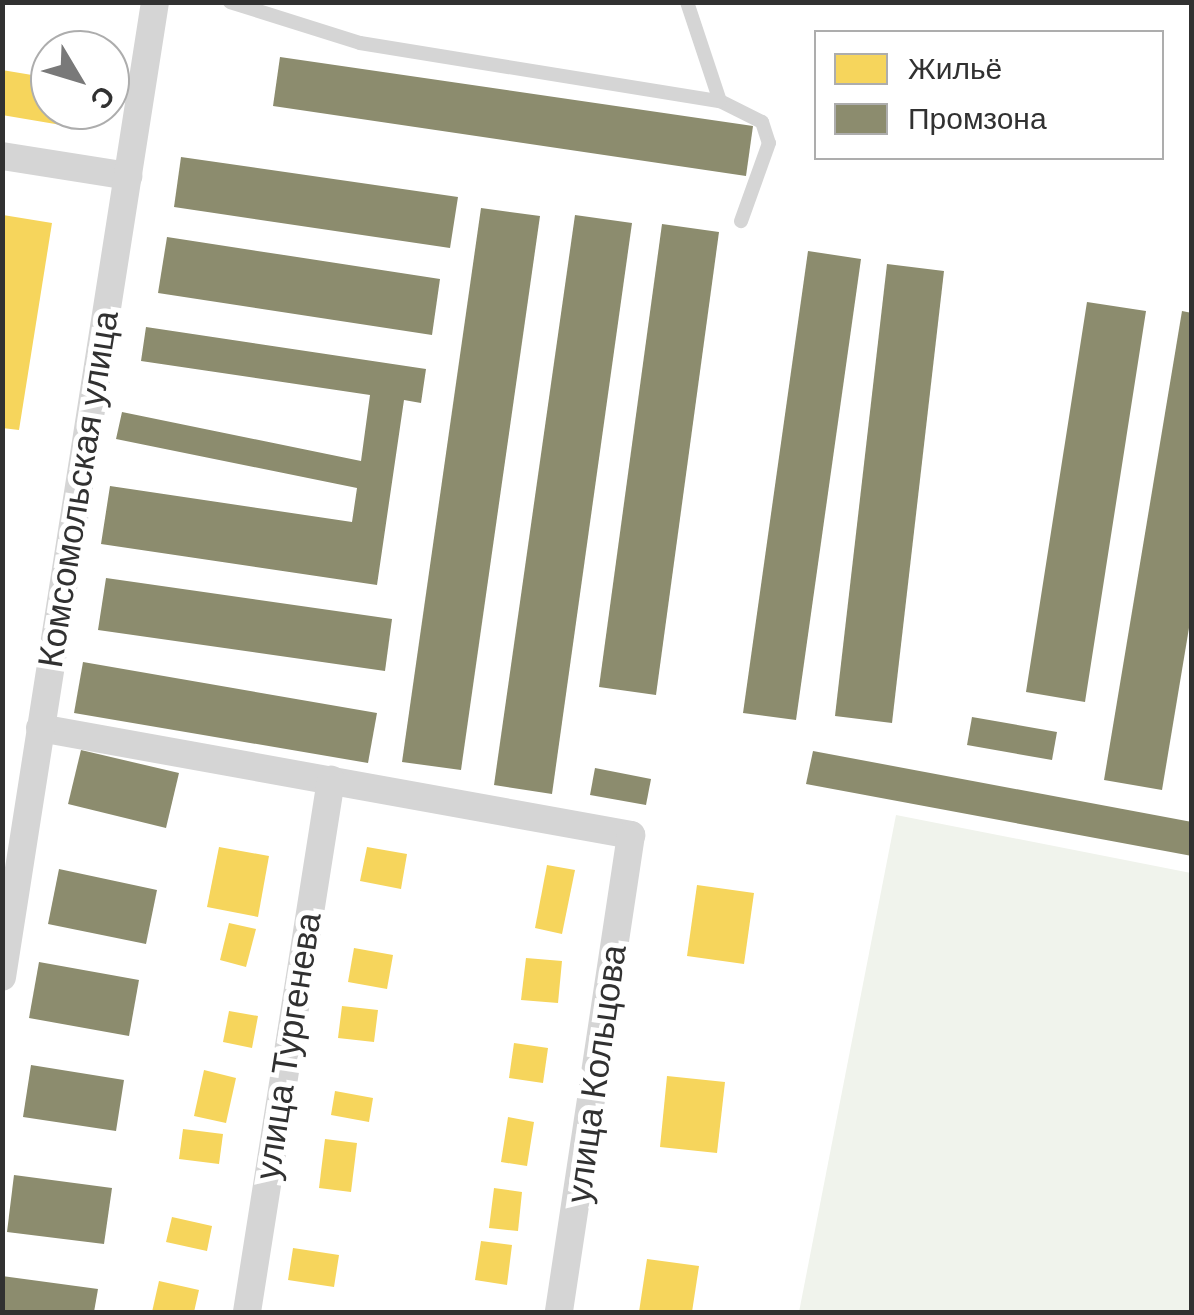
<!DOCTYPE html>
<html>
<head>
<meta charset="utf-8">
<style>
  body { margin:0 }
  #map { position:relative; width:1194px; height:1315px; overflow:hidden; background:#fff; font-family:Arial,sans-serif }
  div>[style] { position:absolute }
  [style*='--x'] { left:calc(var(--x)*1px); top:calc(var(--y)*1px); width:calc(var(--w)*1px); rotate:calc(var(--a)*1deg) }
  .green>* { inset:0; background:#f0f3ec }
  .homes>* { inset:0; background:#f6d55c }
  .industry>* { inset:0; background:#8c8c6e }
  .lane>* { height:14px; margin:-7px; padding:0 7px; transform-origin:7px; border-radius:7px; background:#d5d5d5 }
  .street>* { height:28px; margin:-14px; padding:0 14px; transform-origin:14px; border-radius:14px; background:#d5d5d5 }
  span { translate:-50% -50%; white-space:nowrap; text-align:center; line-height:1.15; -webkit-text-stroke:10px #fff; paint-order:stroke }
  .street-label { font-size:35px; color:#313131 }
  .frame { position:absolute; inset:0; border:5px solid #313131; pointer-events:none }
  .legend { position:absolute; left:814px; top:30px; width:350px; height:130px; box-sizing:border-box; background:#fff; border:2px solid #adadad; margin:0; padding:12px 18px; list-style:none; font-size:30px; color:#313131 }
  .legend li { display:flex; align-items:center; gap:20px; height:50px }
  .legend b { width:50px; border:2px solid #adadad }
  .north { position:absolute; left:30px; top:30px; width:100px; height:100px; box-sizing:border-box; background:#fff; border:2px solid #adadad; border-radius:50%; rotate:128deg; font-size:28px; font-weight:700; line-height:40px; text-align:center; color:#313131 }
  .north::after { content:''; display:block; margin:auto; width:35px; height:45px; background:#797979; clip-path:polygon(50% 0,100% 100%,50% 72%,0 100%) }
</style>
</head>
<body>
<div id="map">
  <div class="green">
    <div style="clip-path:polygon(896px 815px,1191px 873px,1191px 1312px,799px 1312px)"></div>
  </div>
  <div class="homes">
    <div style="clip-path:polygon(2px 70px,50px 78px,50px 110px,70px 110px,67px 126px,2px 115px)"></div>
    <div style="clip-path:polygon(3px 215px,52px 223px,19px 430px,2px 428px)"></div>
    <div style="clip-path:polygon(219px 847px,269px 856px,258px 917px,207px 907px)"></div>
    <div style="clip-path:polygon(367px 847px,407px 854px,401px 889px,360px 881px)"></div>
    <div style="clip-path:polygon(547px 865px,575px 870px,562px 934px,535px 928px)"></div>
    <div style="clip-path:polygon(697px 885px,754px 893px,744px 964px,687px 956px)"></div>
    <div style="clip-path:polygon(229px 923px,256px 929px,246px 967px,220px 960px)"></div>
    <div style="clip-path:polygon(354px 948px,393px 955px,387px 989px,348px 982px)"></div>
    <div style="clip-path:polygon(526px 958px,562px 961px,558px 1003px,521px 1000px)"></div>
    <div style="clip-path:polygon(342px 1006px,378px 1010px,374px 1042px,338px 1038px)"></div>
    <div style="clip-path:polygon(229px 1011px,258px 1016px,252px 1048px,223px 1042px)"></div>
    <div style="clip-path:polygon(514px 1043px,548px 1048px,543px 1083px,509px 1078px)"></div>
    <div style="clip-path:polygon(204px 1070px,236px 1078px,226px 1123px,194px 1116px)"></div>
    <div style="clip-path:polygon(667px 1076px,725px 1082px,717px 1153px,660px 1147px)"></div>
    <div style="clip-path:polygon(335px 1091px,373px 1098px,369px 1122px,331px 1115px)"></div>
    <div style="clip-path:polygon(508px 1117px,534px 1122px,527px 1166px,501px 1162px)"></div>
    <div style="clip-path:polygon(183px 1129px,223px 1134px,219px 1164px,179px 1159px)"></div>
    <div style="clip-path:polygon(325px 1139px,357px 1143px,351px 1192px,319px 1188px)"></div>
    <div style="clip-path:polygon(494px 1188px,522px 1192px,518px 1231px,489px 1228px)"></div>
    <div style="clip-path:polygon(172px 1217px,212px 1226px,207px 1251px,166px 1242px)"></div>
    <div style="clip-path:polygon(481px 1241px,512px 1245px,507px 1285px,475px 1280px)"></div>
    <div style="clip-path:polygon(293px 1248px,339px 1255px,334px 1287px,288px 1280px)"></div>
    <div style="clip-path:polygon(647px 1259px,699px 1266px,692px 1312px,639px 1312px)"></div>
    <div style="clip-path:polygon(159px 1281px,199px 1290px,194px 1312px,152px 1312px)"></div>
  </div>
  <div class="industry">
    <div style="clip-path:polygon(280px 57px,753px 126px,746px 176px,273px 106px)"></div>
    <div style="clip-path:polygon(181px 157px,458px 197px,450px 248px,174px 207px)"></div>
    <div style="clip-path:polygon(481px 208px,540px 216px,461px 770px,402px 762px)"></div>
    <div style="clip-path:polygon(575px 215px,632px 223px,552px 794px,494px 785px)"></div>
    <div style="clip-path:polygon(662px 224px,719px 232px,656px 695px,599px 687px)"></div>
    <div style="clip-path:polygon(167px 237px,440px 279px,432px 335px,158px 293px)"></div>
    <div style="clip-path:polygon(808px 251px,861px 259px,796px 720px,743px 713px)"></div>
    <div style="clip-path:polygon(887px 264px,944px 271px,892px 723px,835px 716px)"></div>
    <div style="clip-path:polygon(1087px 302px,1146px 311px,1085px 702px,1026px 692px)"></div>
    <div style="clip-path:polygon(1182px 311px,1192px 313px,1192px 610px,1162px 790px,1104px 780px)"></div>
    <div style="clip-path:polygon(146px 327px,426px 369px,421px 403px,404px 400px,377px 585px,101px 544px,110px 486px,352px 522px,357px 488px,116px 439px,122px 412px,361px 461px,370px 395px,141px 361px)"></div>
    <div style="clip-path:polygon(106px 578px,392px 619px,385px 671px,98px 630px)"></div>
    <div style="clip-path:polygon(83px 662px,377px 713px,368px 763px,74px 713px)"></div>
    <div style="clip-path:polygon(972px 717px,1057px 732px,1052px 760px,967px 745px)"></div>
    <div style="clip-path:polygon(81px 750px,179px 773px,166px 828px,68px 804px)"></div>
    <div style="clip-path:polygon(813px 751px,1192px 822px,1192px 856px,806px 784px)"></div>
    <div style="clip-path:polygon(595px 768px,651px 779px,646px 805px,590px 795px)"></div>
    <div style="clip-path:polygon(59px 869px,157px 890px,146px 944px,48px 924px)"></div>
    <div style="clip-path:polygon(39px 962px,139px 980px,129px 1036px,29px 1018px)"></div>
    <div style="clip-path:polygon(31px 1065px,124px 1080px,116px 1131px,23px 1117px)"></div>
    <div style="clip-path:polygon(14px 1175px,112px 1188px,104px 1244px,7px 1232px)"></div>
    <div style="clip-path:polygon(2px 1276px,98px 1289px,94px 1312px,2px 1312px)"></div>
  </div>
  <div class="lane">
    <div style="--x:230;--y:2;--w:136;--a:17.5"></div>
    <div style="--x:360;--y:43;--w:365;--a:9.2"></div>
    <div style="--x:720;--y:101;--w:47;--a:26.6"></div>
    <div style="--x:762;--y:122;--w:22;--a:72"></div>
    <div style="--x:769;--y:143;--w:83;--a:109.7"></div>
    <div style="--x:687;--y:2;--w:104;--a:71.6"></div>
  </div>
  <div class="street">
    <div style="--x:2;--y:156;--w:128;--a:9"></div>
    <div style="--x:40;--y:728;--w:601;--a:10.26"></div>
    <div style="--x:631;--y:835;--w:482;--a:98.6"></div>
    <div style="--x:2;--y:977;--w:987;--a:-81.08"></div>
    <div style="--x:247;--y:1312;--w:539;--a:-81.03"></div>
  </div>
  <div class="street-label">
    <span style="left:78px;top:489px;rotate:-81deg">Комсомольская улица</span>
    <span style="left:288px;top:1046px;rotate:-81deg">улица Тургенева</span>
    <span style="left:596px;top:1074px;rotate:-82deg">улица Кольцова</span>
  </div>
  <div class="frame"></div>
  <ul class="legend">
  <li><b style="height:28px;background:#f6d55c"></b>Жильё</li>
  <li><b style="height:28px;background:#8c8c6e"></b>Промзона</li>
  </ul>
  <div class="north">С</div>
</div>
</body>
</html>
